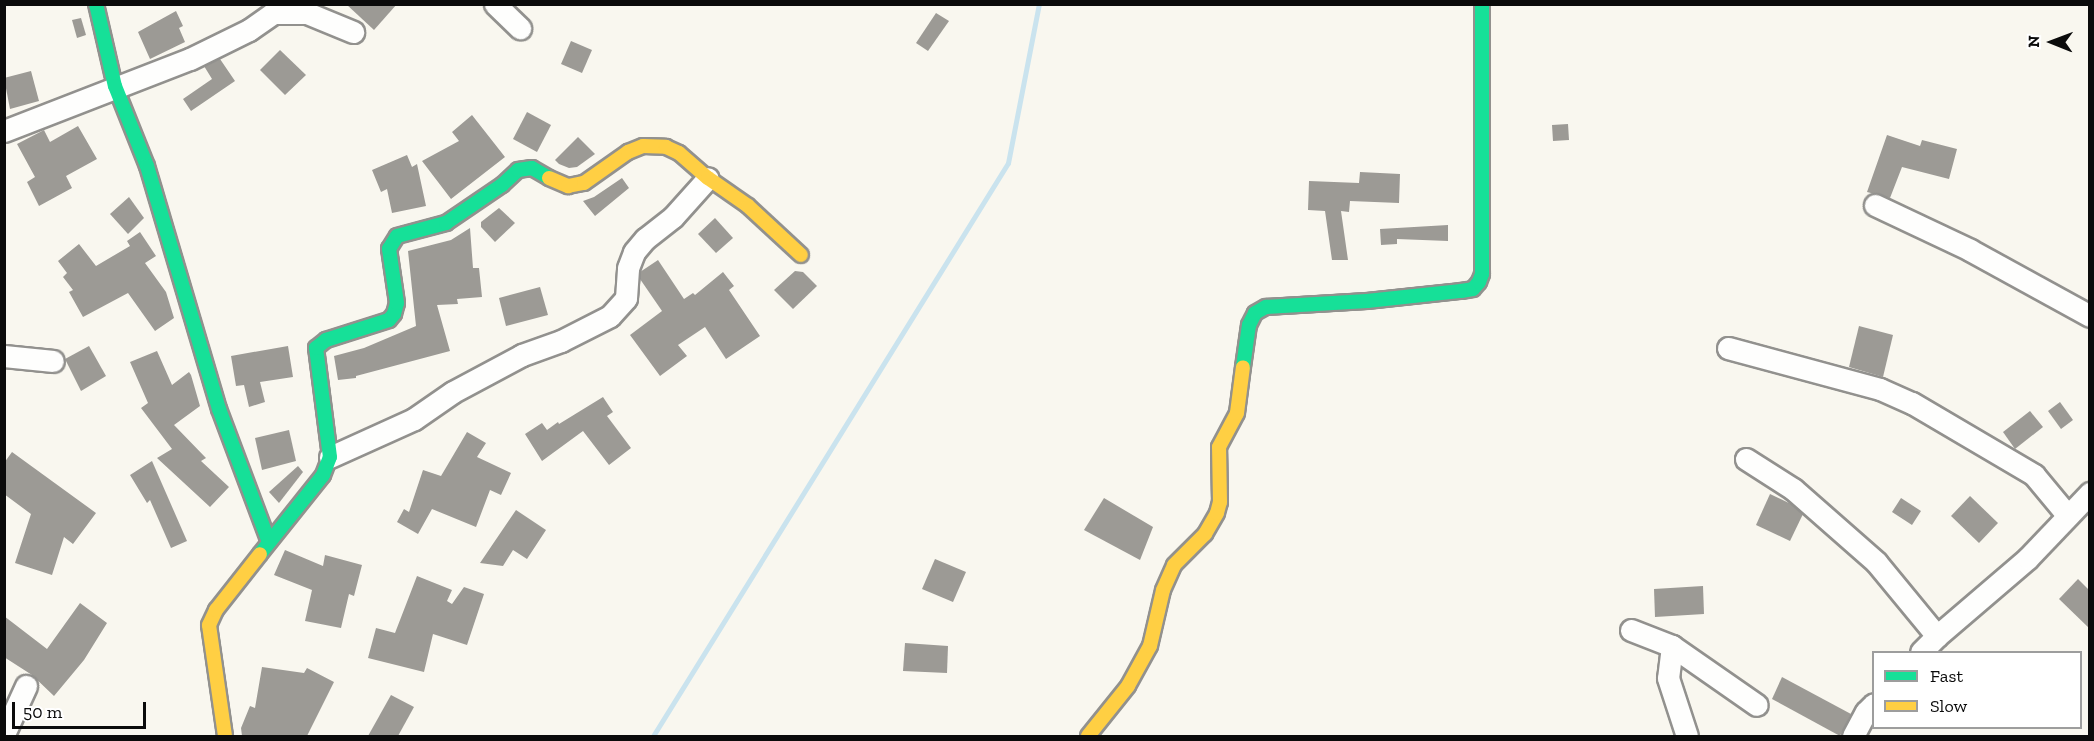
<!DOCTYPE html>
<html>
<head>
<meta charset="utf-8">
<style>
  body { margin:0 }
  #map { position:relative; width:2094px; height:741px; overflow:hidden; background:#f9f7ef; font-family:"Zilla Slab",serif }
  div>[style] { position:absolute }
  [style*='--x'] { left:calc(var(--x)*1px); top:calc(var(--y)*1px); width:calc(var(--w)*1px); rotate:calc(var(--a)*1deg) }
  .stream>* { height:5px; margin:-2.5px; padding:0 2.5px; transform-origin:2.5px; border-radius:2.5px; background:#cae3ee }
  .building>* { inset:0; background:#9c9a95 }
  .roads { filter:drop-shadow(2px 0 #92918e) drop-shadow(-2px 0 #92918e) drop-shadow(0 2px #92918e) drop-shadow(0 -2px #92918e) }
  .street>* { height:21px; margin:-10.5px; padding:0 10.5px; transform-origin:10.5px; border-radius:10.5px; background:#fefefd }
  .fast>* { height:14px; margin:-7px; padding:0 7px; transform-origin:7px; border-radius:7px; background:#16e098 }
  .slow>* { height:14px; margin:-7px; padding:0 7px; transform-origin:7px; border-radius:7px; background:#ffcf43 }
  span { translate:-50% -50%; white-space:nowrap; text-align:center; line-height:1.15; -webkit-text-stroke:6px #fff; paint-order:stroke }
  .frame { position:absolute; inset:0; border:6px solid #0b0b0b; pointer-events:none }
  .legend { position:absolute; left:1872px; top:651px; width:210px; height:78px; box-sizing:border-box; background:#fff; border:2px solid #9d9d9d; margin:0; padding:8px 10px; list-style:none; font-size:18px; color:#0b0b0b }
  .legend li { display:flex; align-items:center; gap:12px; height:30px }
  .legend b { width:30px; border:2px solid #9d9d9d }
  .north { position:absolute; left:2022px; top:12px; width:60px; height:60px; -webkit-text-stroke:4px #fff; paint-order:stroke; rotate:271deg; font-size:16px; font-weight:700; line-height:24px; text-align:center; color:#0b0b0b }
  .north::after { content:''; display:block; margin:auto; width:21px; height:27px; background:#0b0b0b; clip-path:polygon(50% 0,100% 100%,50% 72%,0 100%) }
  .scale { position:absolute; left:12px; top:702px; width:134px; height:27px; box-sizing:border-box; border:3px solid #0b0b0b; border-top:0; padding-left:8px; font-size:18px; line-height:21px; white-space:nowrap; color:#0b0b0b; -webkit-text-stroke:4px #fff; paint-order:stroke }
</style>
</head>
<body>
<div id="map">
  <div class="stream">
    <div style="--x:653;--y:736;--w:674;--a:-58.22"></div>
    <div style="--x:1008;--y:163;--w:162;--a:-79"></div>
  </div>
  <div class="building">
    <div style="clip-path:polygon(346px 4px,397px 4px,374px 30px)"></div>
    <div style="clip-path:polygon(176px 11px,183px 26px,179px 28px,185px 42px,150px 59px,138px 32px)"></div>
    <div style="clip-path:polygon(936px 13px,949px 21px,928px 51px,916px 43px)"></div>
    <div style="clip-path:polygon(81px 18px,86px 35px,77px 38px,72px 20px)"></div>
    <div style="clip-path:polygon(571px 41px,592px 50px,582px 73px,561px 64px)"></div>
    <div style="clip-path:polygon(280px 50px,306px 75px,285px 95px,260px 70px)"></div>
    <div style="clip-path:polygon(220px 59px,235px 81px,191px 111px,183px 99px,212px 79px,204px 66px)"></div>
    <div style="clip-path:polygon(31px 71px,39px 101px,10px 109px,4px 78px)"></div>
    <div style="clip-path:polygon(527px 112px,551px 125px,537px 152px,513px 139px)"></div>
    <div style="clip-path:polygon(472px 115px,505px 157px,451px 199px,422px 161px,459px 141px,452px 132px)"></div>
    <div style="clip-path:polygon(1568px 124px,1569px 140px,1553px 141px,1552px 125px)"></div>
    <div style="clip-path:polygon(78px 126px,97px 159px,66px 176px,72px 188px,39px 206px,27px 182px,35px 177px,17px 144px,44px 130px,50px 142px)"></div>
    <div style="clip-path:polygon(1887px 135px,1920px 146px,1922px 140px,1957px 149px,1949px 179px,1902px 167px,1890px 198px,1867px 192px)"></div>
    <div style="clip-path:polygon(578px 137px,595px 154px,577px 167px,569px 168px,559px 164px,555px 160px)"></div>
    <div style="clip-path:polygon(407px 155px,412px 167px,417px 164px,426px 206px,392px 213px,387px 189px,381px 192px,372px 170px)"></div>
    <div style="clip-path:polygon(1360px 172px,1400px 174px,1399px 203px,1350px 201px,1349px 212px,1341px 211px,1348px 260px,1332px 260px,1325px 211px,1308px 210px,1309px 181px,1359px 183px)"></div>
    <div style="clip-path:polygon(622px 178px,629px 188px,595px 216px,583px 201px,594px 197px)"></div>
    <div style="clip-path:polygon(129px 197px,144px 218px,128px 234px,110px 214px)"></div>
    <div style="clip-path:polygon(499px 208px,515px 223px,495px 242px,481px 227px,481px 222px)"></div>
    <div style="clip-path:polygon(715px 218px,733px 238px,716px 253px,698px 234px)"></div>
    <div style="clip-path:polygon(1448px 225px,1448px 241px,1397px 239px,1397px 244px,1381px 245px,1380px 229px)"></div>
    <div style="clip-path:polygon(470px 228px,473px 268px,479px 268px,482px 297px,457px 299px,458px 304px,437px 305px,450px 351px,356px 376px,356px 378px,338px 380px,334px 356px,364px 348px,416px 326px,408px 251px,451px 240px)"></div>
    <div style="clip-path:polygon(140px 232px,156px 256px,145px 263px,166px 292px,174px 318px,155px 331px,128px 293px,83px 317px,69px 292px,73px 290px,63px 277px,67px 273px,58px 261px,79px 244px,96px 266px,130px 246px,127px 241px)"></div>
    <div style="clip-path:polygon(658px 260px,684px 299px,693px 293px,695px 295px,723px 272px,734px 286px,729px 290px,760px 336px,726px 359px,705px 327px,678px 345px,687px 356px,660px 376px,630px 335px,662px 311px,640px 279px,640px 272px)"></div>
    <div style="clip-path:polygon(795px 271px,803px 272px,817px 286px,793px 309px,774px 290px)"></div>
    <div style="clip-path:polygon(540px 287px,548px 315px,506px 326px,499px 298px)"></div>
    <div style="clip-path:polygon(1859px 326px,1893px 335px,1883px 377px,1849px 367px)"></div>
    <div style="clip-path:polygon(89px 346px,106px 376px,81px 391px,65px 359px)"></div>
    <div style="clip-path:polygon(288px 346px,293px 377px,260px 382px,265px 402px,249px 407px,244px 385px,236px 386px,231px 356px)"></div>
    <div style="clip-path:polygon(157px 351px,172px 385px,189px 372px,191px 375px,200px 406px,174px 425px,206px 458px,201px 461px,229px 487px,210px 507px,157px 458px,172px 449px,141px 408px,148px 403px,130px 362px)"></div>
    <div style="clip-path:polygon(603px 397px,613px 412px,607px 416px,631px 448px,609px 465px,583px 431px,542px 461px,525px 434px,542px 423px,547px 430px,558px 422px,559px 424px)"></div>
    <div style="clip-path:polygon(2060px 402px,2073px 420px,2061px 429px,2048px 411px)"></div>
    <div style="clip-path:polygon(2030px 411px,2043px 427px,2015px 449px,2003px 432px)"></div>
    <div style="clip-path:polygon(289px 430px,296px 461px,262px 470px,255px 438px)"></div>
    <div style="clip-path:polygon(467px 432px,486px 443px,477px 457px,511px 473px,501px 495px,490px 490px,476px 527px,432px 509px,418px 534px,397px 522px,404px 509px,409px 512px,423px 470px,441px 476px)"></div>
    <div style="clip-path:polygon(12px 452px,96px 513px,73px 544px,64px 537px,52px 575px,15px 563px,31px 514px,4px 494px,4px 463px)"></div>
    <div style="clip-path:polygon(152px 461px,187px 541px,171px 548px,150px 500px,147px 503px,130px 475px)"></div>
    <div style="clip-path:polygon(298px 466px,303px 472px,279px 503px,269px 492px)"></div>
    <div style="clip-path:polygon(1770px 494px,1791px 504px,1803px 514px,1790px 541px,1756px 525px)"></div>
    <div style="clip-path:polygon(1970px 496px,1998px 523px,1979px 543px,1951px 516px)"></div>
    <div style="clip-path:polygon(1104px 498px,1153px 527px,1140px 560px,1084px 530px)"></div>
    <div style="clip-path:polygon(1901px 498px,1921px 511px,1912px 525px,1892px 512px)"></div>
    <div style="clip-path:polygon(516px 510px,546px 530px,527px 559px,513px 550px,503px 566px,480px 563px)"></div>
    <div style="clip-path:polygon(285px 550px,323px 566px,325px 555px,362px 565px,354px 596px,349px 594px,341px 628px,305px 621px,312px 590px,274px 575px)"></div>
    <div style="clip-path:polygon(935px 559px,966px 572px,953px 602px,922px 589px)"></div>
    <div style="clip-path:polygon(417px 576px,452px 590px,447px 601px,452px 604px,464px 587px,484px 594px,467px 645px,433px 634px,424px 672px,368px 658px,376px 628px,395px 633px)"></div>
    <div style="clip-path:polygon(2078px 579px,2090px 591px,2090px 629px,2059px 599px)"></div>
    <div style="clip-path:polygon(1703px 586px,1704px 614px,1655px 617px,1654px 589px)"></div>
    <div style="clip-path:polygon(80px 603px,107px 623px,84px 660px,54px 696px,32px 675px,4px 657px,4px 616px,47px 649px)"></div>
    <div style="clip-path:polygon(905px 643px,948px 646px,947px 673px,903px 671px)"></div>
    <div style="clip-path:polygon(262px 667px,304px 673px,307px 668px,334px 682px,307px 736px,242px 736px,241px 728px,250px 706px,255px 708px)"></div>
    <div style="clip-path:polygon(1782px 677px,1851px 714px,1840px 736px,1772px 699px)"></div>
    <div style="clip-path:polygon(391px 695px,414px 707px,398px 736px,368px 736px)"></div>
  </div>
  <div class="roads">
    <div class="street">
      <div style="--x:495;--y:4;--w:35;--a:44"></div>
      <div style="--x:4;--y:131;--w:199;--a:-21.2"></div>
      <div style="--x:190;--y:59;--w:66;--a:-26.2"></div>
      <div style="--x:249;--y:30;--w:29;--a:-35"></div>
      <div style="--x:273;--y:13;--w:34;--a:0"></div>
      <div style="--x:307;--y:13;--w:50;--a:22.4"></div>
      <div style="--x:1875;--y:205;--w:105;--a:25.3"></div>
      <div style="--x:1970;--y:250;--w:137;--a:28.8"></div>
      <div style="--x:1728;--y:348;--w:157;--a:15.1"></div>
      <div style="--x:1880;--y:389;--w:35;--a:24"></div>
      <div style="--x:1912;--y:403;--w:142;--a:30.5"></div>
      <div style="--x:2034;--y:475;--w:53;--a:50.3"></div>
      <div style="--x:4;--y:356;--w:49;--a:5.8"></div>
      <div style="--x:330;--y:457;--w:92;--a:-24.3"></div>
      <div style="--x:414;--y:419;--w:47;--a:-34.7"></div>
      <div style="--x:453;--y:392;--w:78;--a:-28.2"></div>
      <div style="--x:522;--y:355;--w:41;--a:-19.7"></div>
      <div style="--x:561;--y:341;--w:55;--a:-27"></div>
      <div style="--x:610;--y:316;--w:24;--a:-48"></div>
      <div style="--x:626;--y:298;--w:30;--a:-86"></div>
      <div style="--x:628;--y:268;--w:17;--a:-69"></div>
      <div style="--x:634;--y:252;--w:17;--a:-50"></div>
      <div style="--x:645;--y:239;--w:36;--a:-38"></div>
      <div style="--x:673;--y:217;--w:52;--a:-48.1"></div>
      <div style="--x:1746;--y:459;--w:56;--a:32.6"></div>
      <div style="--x:1793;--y:489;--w:111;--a:41.3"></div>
      <div style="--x:1876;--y:562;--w:96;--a:50.5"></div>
      <div style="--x:1631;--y:630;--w:44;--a:21.3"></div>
      <div style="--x:1672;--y:646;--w:103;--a:34.8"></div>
      <div style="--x:1672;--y:646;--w:32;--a:97"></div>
      <div style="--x:1668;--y:678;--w:61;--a:71.9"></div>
      <div style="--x:1921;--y:652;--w:23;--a:-45"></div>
      <div style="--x:1937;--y:636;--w:120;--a:-40.6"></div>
      <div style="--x:2028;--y:558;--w:90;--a:-46.4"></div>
      <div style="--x:4;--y:734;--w:53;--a:-65.4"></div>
      <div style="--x:1853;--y:736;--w:27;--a:-62"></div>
      <div style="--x:1866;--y:712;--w:11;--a:-45"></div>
    </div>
    <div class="fast">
      <div style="--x:96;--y:4;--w:84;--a:77"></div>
      <div style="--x:115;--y:86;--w:86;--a:68.2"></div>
      <div style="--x:147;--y:166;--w:253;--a:73.5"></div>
      <div style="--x:219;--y:409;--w:142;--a:69.4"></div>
      <div style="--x:1243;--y:367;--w:42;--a:-81.9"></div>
      <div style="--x:1249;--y:325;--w:13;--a:-63"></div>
      <div style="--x:1255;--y:313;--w:13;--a:-29"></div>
      <div style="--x:1266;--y:307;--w:101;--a:-3.4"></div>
      <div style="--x:1367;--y:301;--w:95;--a:-6.1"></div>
      <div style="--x:1461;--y:291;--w:12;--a:-9"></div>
      <div style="--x:1473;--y:289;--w:9;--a:-49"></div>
      <div style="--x:1479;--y:282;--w:9;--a:-69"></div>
      <div style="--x:1482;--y:274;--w:270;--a:-90"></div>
      <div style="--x:260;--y:554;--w:101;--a:-51.4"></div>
      <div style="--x:323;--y:475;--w:19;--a:-69"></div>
      <div style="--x:330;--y:457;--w:110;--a:-97.3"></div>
      <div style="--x:316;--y:348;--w:13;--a:-39"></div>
      <div style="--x:326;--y:340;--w:66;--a:-17.6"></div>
      <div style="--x:389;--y:320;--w:8;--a:-50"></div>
      <div style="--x:394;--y:314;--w:11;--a:-75"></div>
      <div style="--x:397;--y:303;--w:55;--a:-98.4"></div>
      <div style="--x:389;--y:249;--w:15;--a:-58"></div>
      <div style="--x:397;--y:236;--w:51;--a:-14.9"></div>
      <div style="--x:446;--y:223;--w:68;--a:-34.2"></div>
      <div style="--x:502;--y:185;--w:22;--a:-43"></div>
      <div style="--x:518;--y:170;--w:14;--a:-8"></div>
      <div style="--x:532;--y:168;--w:20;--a:30"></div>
    </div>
    <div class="slow">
      <div style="--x:549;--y:178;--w:21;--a:23"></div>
      <div style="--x:568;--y:186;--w:16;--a:-11"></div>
      <div style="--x:584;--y:183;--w:54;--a:-35.2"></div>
      <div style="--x:628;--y:152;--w:16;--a:-22"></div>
      <div style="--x:643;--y:146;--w:23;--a:2"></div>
      <div style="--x:666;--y:147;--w:14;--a:25"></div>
      <div style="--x:679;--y:153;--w:38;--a:41"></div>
      <div style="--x:708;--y:178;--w:49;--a:35"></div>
      <div style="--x:748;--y:206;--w:72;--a:42.8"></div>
      <div style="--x:225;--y:736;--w:112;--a:-98.2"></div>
      <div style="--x:209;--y:625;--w:17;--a:-65"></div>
      <div style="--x:216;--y:610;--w:71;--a:-51.8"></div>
      <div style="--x:1088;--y:736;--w:64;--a:-51.3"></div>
      <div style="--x:1128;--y:686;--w:46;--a:-61.2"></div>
      <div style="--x:1150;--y:646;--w:57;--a:-76.9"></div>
      <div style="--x:1163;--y:590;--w:27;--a:-66"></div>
      <div style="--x:1174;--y:565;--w:44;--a:-45"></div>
      <div style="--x:1205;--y:534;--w:24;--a:-60"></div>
      <div style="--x:1217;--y:513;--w:11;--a:-75"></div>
      <div style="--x:1220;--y:502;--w:55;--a:-91"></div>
      <div style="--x:1219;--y:447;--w:38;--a:-62"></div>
      <div style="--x:1237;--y:413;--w:46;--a:-82.6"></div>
    </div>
  </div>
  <div class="frame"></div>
  <ul class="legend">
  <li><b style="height:8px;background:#16e098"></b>Fast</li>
  <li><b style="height:8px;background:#ffcf43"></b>Slow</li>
  </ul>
  <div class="north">N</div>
  <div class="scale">50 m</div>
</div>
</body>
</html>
